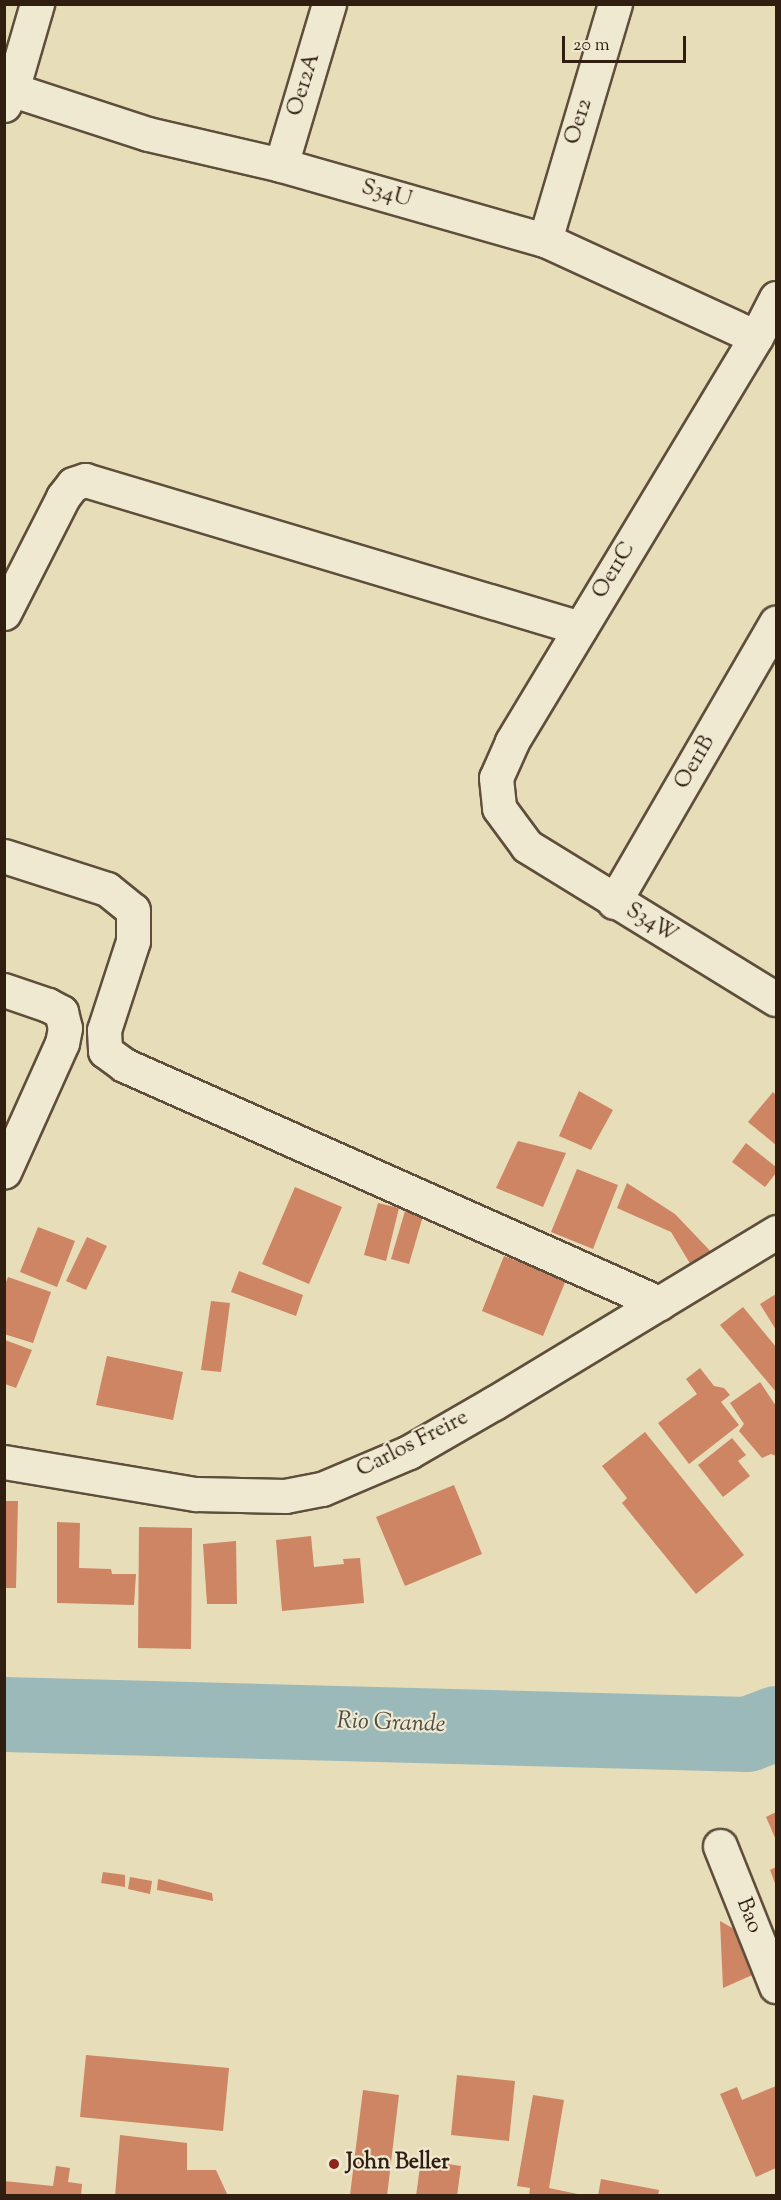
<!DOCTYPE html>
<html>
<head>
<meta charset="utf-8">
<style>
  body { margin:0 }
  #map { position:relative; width:781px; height:2200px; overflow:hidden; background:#e8ddb9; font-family:"Sorts Mill Goudy",serif }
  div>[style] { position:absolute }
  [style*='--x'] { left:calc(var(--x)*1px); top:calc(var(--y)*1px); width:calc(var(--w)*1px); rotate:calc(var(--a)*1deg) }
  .river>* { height:75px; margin:-37.5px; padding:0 37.5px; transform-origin:37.5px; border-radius:37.5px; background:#9cb9ba }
  .building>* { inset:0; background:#cd8563 }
  .roads { filter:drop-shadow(2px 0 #5e4e3b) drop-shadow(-2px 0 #5e4e3b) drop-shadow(0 2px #5e4e3b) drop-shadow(0 -2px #5e4e3b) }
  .minor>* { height:33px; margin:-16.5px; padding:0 16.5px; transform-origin:16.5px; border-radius:16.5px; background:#f0e9d2 }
  .dots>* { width:16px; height:16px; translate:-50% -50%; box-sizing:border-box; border:3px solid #f0e9d2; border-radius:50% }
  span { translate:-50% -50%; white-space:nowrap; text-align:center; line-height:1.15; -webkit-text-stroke:4.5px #f0e9d2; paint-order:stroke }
  .street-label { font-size:22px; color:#301f11 }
  .poi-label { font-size:22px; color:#301f11; font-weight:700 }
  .left { translate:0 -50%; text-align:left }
  .water-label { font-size:24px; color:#504d44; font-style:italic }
  .frame { position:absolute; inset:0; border:6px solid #301f11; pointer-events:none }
  .scale { position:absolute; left:562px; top:36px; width:124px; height:27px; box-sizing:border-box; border:3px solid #301f11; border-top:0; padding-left:8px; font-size:18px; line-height:21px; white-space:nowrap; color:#301f11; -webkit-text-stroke:4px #f0e9d2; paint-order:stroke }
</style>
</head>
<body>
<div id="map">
  <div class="river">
    <div style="--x:4;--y:1714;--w:743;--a:1.54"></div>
    <div style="--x:747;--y:1734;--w:31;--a:-21"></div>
  </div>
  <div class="building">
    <div style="clip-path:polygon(579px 1091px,613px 1110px,591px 1150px,559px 1136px)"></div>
    <div style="clip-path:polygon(773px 1092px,776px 1095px,776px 1145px,748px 1122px)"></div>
    <div style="clip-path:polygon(518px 1141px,566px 1153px,543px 1207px,496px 1188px)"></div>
    <div style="clip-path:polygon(746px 1143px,776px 1167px,776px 1173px,765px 1187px,732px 1162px)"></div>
    <div style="clip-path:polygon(577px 1169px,618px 1185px,593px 1249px,551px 1232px)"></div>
    <div style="clip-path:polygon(627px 1183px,675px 1214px,716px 1257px,697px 1275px,671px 1232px,617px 1208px)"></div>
    <div style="clip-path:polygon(295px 1187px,342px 1207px,309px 1284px,262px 1264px)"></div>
    <div style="clip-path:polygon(378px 1203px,399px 1208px,386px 1261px,364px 1255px)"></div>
    <div style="clip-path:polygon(405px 1211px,423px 1216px,409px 1264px,391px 1259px)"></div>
    <div style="clip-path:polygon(38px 1227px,75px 1241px,57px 1287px,20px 1272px)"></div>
    <div style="clip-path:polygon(87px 1237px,107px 1246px,86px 1290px,66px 1281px)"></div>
    <div style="clip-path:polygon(504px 1256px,566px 1280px,543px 1336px,482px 1311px)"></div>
    <div style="clip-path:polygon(239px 1271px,303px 1295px,296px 1316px,231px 1292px)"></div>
    <div style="clip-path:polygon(8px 1277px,51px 1292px,33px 1343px,4px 1334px,4px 1287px)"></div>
    <div style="clip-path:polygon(776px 1294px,776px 1330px,760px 1304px)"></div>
    <div style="clip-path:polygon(211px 1301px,230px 1303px,221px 1372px,201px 1370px)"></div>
    <div style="clip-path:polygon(743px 1307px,776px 1347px,776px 1392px,720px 1325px)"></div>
    <div style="clip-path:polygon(5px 1340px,32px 1350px,16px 1388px,5px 1384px)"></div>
    <div style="clip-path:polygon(107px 1356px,183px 1372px,173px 1420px,96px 1405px)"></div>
    <div style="clip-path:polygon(700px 1368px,714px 1386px,724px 1388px,730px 1395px,721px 1402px,739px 1425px,689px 1464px,658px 1423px,697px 1394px,686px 1379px)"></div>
    <div style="clip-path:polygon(760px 1382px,776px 1406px,776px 1456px,771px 1454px,762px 1458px,739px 1431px,744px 1424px,730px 1403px)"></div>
    <div style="clip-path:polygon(645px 1432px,744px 1555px,696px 1594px,622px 1503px,627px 1498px,602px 1466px)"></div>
    <div style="clip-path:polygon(732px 1438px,746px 1455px,738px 1461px,750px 1476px,723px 1497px,698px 1465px)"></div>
    <div style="clip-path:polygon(454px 1485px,482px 1554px,405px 1586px,376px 1517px)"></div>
    <div style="clip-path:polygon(5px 1501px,18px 1501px,16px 1588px,5px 1588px)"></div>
    <div style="clip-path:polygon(57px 1522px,80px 1523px,79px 1568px,111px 1569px,112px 1574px,136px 1574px,134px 1605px,57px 1603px)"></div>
    <div style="clip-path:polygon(139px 1527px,192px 1528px,191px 1649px,138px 1648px)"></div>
    <div style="clip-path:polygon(311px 1536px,314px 1567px,344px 1564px,343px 1559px,360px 1558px,364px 1603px,282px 1611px,276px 1540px)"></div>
    <div style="clip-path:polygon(236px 1541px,237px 1604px,207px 1604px,203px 1544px)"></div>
    <div style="clip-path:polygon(776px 1812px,776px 1840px,766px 1817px)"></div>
    <div style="clip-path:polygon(776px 1867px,776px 1886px,770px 1870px)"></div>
    <div style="clip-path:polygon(103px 1872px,125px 1875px,125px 1887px,101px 1883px)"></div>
    <div style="clip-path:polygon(130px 1877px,152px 1881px,150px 1894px,128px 1889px)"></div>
    <div style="clip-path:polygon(158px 1879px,212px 1893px,213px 1901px,157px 1890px)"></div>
    <div style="clip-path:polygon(720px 1921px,736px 1930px,759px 1972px,723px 1988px)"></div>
    <div style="clip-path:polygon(86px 2055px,229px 2068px,223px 2131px,80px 2117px)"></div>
    <div style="clip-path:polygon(457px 2075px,515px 2081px,509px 2141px,451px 2135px)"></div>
    <div style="clip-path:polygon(776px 2086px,776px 2168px,756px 2177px,720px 2094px,737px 2087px,742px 2100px)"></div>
    <div style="clip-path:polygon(363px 2090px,399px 2095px,387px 2196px,350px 2195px)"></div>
    <div style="clip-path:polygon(533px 2095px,564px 2100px,549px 2188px,587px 2196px,529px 2196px,530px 2188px,517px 2186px)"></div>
    <div style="clip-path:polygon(120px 2135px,187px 2143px,187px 2170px,216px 2170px,228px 2196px,115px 2196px)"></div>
    <div style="clip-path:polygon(421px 2160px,461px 2166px,457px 2196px,416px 2196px)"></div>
    <div style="clip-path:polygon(56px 2166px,70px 2168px,68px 2182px,82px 2184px,81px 2196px,4px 2196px,4px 2181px,53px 2186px)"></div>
    <div style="clip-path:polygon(601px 2179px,659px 2190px,658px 2196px,598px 2196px)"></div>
  </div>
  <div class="roads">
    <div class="minor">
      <div style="--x:4;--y:87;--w:151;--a:18.1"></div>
      <div style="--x:148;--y:134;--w:137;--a:13.1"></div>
      <div style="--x:281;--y:165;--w:274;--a:15.9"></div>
      <div style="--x:545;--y:240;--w:232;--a:24.7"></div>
      <div style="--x:4;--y:105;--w:17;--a:-62"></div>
      <div style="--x:12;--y:90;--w:90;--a:-73.8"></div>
      <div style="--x:281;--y:165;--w:168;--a:-73.4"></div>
      <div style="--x:545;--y:240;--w:246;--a:-73.5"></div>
      <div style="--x:776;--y:298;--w:44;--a:117.1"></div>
      <div style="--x:756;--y:337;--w:473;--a:121.1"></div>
      <div style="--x:512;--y:742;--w:39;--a:114"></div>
      <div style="--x:496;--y:778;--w:30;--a:84"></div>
      <div style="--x:499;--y:808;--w:47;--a:53.6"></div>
      <div style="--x:527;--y:846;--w:292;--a:31.6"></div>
      <div style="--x:4;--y:613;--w:130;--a:-63"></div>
      <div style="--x:63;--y:497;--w:16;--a:-52"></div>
      <div style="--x:73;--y:484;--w:13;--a:-18"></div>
      <div style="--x:85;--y:480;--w:517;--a:16.65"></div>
      <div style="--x:4;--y:856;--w:108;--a:17.8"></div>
      <div style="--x:107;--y:889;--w:33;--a:39"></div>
      <div style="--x:133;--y:910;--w:31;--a:90"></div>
      <div style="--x:133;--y:941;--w:94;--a:108"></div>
      <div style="--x:104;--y:1030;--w:21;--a:87"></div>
      <div style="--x:105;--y:1051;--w:24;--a:36"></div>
      <div style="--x:124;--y:1065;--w:586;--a:23.98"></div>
      <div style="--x:614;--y:902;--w:323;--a:-59.9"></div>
      <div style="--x:4;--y:990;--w:46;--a:18.8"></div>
      <div style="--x:48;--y:1005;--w:15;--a:28"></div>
      <div style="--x:61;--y:1012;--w:16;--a:76"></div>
      <div style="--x:65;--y:1028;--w:15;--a:101"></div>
      <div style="--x:62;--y:1043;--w:141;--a:114.2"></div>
      <div style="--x:4;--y:1462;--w:195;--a:9.5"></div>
      <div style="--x:196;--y:1494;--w:89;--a:1.3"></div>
      <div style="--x:285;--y:1496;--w:38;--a:-11"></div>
      <div style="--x:322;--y:1489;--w:95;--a:-23"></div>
      <div style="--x:409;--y:1452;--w:98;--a:-30"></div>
      <div style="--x:494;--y:1403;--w:330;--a:-31.2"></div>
      <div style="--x:720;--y:1846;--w:151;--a:68.2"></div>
    </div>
  </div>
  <div class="dots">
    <div style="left:334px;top:2164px;background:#8f2418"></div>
  </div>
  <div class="street-label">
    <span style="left:305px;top:85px;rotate:-73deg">Oe12A</span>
    <span style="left:580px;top:122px;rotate:-73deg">Oe12</span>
    <span style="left:386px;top:195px;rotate:16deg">S34U</span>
    <span style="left:615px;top:571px;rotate:-59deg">Oe11C</span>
    <span style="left:696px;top:763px;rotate:-60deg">Oe11B</span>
    <span style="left:651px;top:924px;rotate:31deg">S34W</span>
    <span style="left:413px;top:1445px;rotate:-27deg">Carlos Freire</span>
    <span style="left:748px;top:1916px;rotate:68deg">Bao</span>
  </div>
  <div class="poi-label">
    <span class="left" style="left:346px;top:2164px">John Beller</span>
  </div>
  <div class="water-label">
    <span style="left:391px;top:1724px;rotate:2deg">Rio Grande</span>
  </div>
  <div class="frame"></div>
  <div class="scale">20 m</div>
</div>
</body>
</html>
